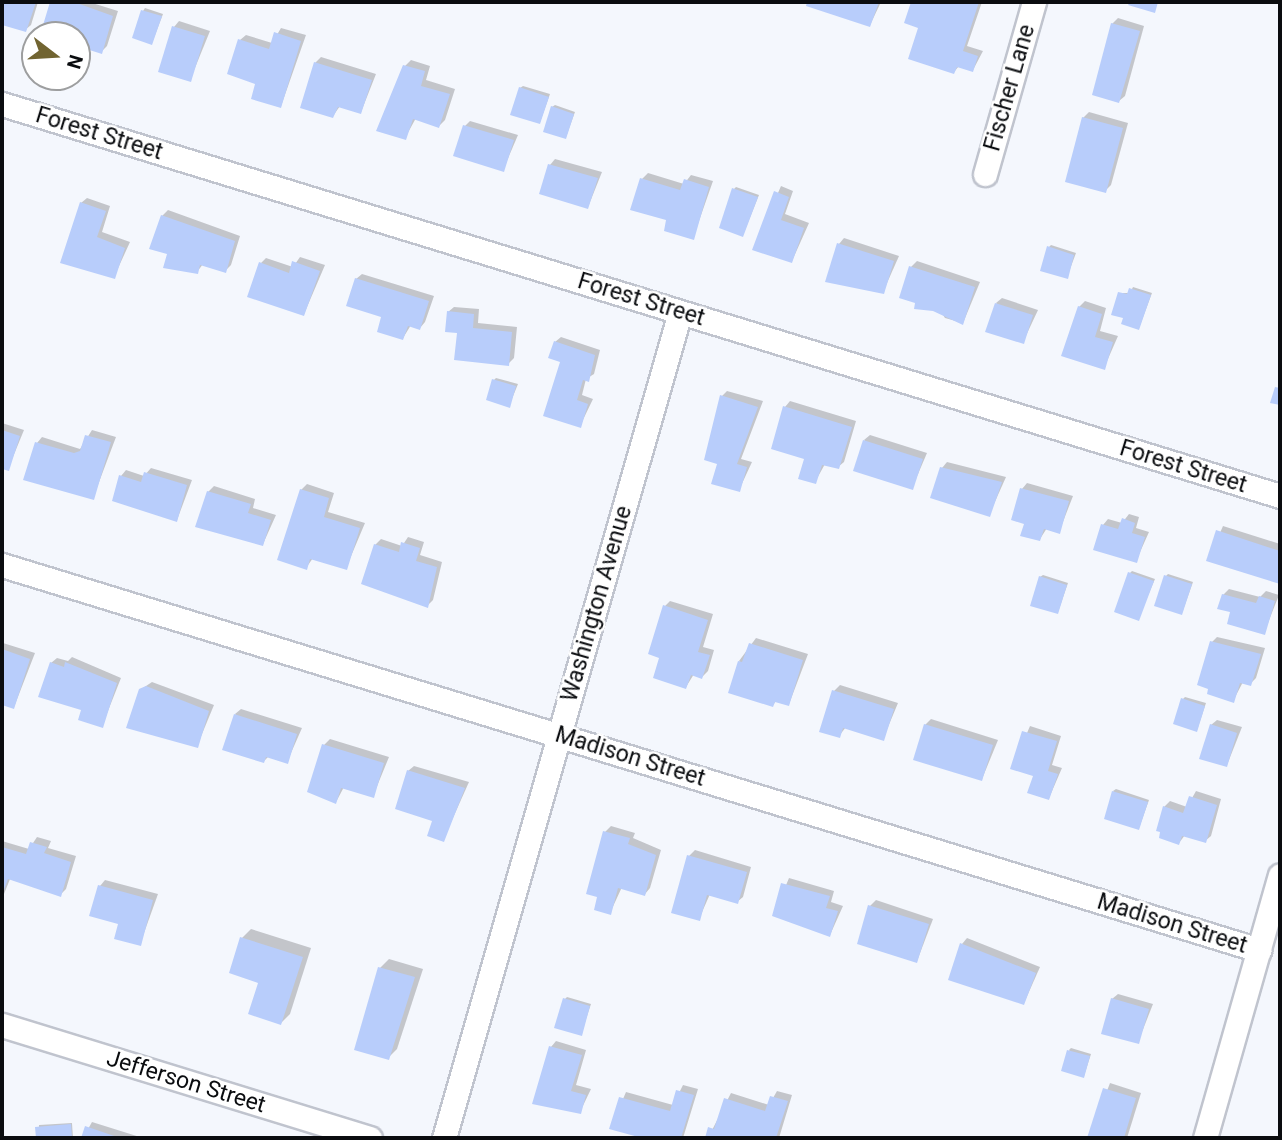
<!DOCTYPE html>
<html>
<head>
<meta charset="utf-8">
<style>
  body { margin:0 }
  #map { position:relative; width:1282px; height:1140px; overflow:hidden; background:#f4f7fd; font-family:Roboto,sans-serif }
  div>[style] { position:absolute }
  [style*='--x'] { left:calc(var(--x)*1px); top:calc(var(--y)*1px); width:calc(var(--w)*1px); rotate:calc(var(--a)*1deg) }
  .shadow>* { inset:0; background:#0003 }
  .building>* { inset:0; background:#b8cdfb }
  .roads { filter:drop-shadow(2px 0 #c0c4ce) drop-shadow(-2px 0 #c0c4ce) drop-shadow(0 2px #c0c4ce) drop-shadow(0 -2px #c0c4ce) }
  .minor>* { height:23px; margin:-11.5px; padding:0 11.5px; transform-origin:11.5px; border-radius:11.5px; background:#fff }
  span { translate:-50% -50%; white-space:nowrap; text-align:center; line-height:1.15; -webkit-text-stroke:5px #fff; paint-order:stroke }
  .street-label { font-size:23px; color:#0a0c0f }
  .frame { position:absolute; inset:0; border:4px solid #0a0c0f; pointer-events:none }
  .north { position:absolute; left:21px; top:21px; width:70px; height:70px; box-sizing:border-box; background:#fff; border:2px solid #9d9e9f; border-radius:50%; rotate:107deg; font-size:19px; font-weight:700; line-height:28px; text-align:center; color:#0a0c0f }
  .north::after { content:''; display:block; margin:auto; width:24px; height:32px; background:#716431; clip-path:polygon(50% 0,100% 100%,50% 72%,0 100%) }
</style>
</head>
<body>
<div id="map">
  <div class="shadow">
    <div style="clip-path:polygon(2px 2px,38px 2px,31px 25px,25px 30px,2px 23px)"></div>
    <div style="clip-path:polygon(52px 2px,89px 2px,118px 11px,107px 46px,101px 52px,77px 45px,77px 35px,42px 34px)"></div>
    <div style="clip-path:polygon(809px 2px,881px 2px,870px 25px,808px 5px)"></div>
    <div style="clip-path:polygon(913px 2px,982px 2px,967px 46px,983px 51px,973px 70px,959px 66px,954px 72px,920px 27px,906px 22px)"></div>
    <div style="clip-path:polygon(145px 8px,163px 14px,152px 43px,143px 11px)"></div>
    <div style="clip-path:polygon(1118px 18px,1144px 26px,1125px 96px,1119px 101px,1112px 24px)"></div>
    <div style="clip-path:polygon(179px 21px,210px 31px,190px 80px,174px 27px)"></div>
    <div style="clip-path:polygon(281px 28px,306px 35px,281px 106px,257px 83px,240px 40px,246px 35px,272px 43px)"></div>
    <div style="clip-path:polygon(321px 57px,376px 74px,361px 112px,340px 106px,333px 116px,315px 63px)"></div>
    <div style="clip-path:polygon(411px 60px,430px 66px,426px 80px,455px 89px,445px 120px,439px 126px,416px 118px,405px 138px,405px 66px)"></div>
    <div style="clip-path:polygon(523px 86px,550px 94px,540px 122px,520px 88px)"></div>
    <div style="clip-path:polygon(555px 105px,575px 112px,566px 137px,552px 107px)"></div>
    <div style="clip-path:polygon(1089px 112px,1128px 123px,1111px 185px,1105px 191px,1083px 118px)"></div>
    <div style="clip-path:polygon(470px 121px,518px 135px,503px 170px,465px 126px)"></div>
    <div style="clip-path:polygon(555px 159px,602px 172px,588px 207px,550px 165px)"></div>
    <div style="clip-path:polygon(648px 173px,684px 184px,691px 175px,713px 181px,693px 238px,669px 219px,642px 179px)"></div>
    <div style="clip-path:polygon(781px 186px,793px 191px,785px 214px,809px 223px,792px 261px,754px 248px)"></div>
    <div style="clip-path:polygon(736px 187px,759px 195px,743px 235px,734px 189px)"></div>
    <div style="clip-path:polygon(87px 198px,110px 206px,102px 232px,130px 242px,114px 277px,81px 203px)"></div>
    <div style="clip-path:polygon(168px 210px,240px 236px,231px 265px,225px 271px,203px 264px,197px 272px,169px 253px,162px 216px)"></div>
    <div style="clip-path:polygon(844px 238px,899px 256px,883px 292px,839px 244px)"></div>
    <div style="clip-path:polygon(1051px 245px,1076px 253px,1067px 277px,1049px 247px)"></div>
    <div style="clip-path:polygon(300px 257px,325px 265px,304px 314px,261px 263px,266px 258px,293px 267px)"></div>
    <div style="clip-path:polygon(917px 261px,980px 282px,963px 323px,945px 318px,911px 267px)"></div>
    <div style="clip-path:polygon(362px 274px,434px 296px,425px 322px,420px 328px,411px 325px,403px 338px,356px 279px)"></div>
    <div style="clip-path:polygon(1133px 287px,1152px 293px,1139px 328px,1125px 317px,1120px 293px,1130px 293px)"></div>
    <div style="clip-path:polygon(1002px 298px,1038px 310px,1023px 342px,996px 303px)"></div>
    <div style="clip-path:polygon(1085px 301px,1106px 308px,1100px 331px,1118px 336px,1104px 368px,1079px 307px)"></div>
    <div style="clip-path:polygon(454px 307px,479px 309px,478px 323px,517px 327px,514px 358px,508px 364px,459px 331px,448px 312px)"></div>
    <div style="clip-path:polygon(561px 337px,600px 350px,594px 374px,586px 379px,582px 395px,593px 399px,580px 426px,555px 342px)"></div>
    <div style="clip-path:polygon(496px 378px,518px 384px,509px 406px,494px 380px)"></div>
    <div style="clip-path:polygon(727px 391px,763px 401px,741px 459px,752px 462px,739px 490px,719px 463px,722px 396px)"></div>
    <div style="clip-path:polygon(790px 401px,856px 421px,844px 462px,838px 467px,825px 464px,815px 482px,785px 407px)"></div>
    <div style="clip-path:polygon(2px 423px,24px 430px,8px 469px,2px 467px)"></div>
    <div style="clip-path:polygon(92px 430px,116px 437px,93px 498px,37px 443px,42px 437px,80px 449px)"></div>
    <div style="clip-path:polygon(870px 435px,927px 453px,912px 488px,864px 440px)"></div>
    <div style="clip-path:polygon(947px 462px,1006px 477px,989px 515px,942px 468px)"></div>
    <div style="clip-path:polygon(151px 468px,192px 480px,177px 520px,121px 476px,126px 470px,144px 476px)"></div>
    <div style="clip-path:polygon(1027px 483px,1073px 496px,1059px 532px,1047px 528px,1040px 539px,1026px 522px,1022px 489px)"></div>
    <div style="clip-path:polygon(307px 484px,334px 493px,328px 512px,365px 523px,346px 568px,313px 558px,306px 568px,301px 490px)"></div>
    <div style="clip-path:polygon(214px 486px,255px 499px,253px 508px,276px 515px,263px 544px,208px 492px)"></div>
    <div style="clip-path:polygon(1129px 514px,1139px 517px,1136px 528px,1149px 532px,1136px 561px,1103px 525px,1108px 519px,1122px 523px)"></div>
    <div style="clip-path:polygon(1223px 526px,1280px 544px,1280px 582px,1208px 560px)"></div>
    <div style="clip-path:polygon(408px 537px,424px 542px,420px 555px,442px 562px,433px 600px,427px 606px,375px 545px,381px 539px,402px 546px)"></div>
    <div style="clip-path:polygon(1132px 571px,1155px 579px,1138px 619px,1130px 573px)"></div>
    <div style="clip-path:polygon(1168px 574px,1193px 582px,1182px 613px,1166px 576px)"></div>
    <div style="clip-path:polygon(1043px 575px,1068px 583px,1058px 612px,1040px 577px)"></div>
    <div style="clip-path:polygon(1229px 589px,1260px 597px,1266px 591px,1279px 595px,1264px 633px,1232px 611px,1223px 595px)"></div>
    <div style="clip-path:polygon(670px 601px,713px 614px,703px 647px,714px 650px,708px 671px,702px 677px,694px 674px,686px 687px,662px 656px,665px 606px)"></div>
    <div style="clip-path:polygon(2px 634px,3px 643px,35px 653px,14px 707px,2px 703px)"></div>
    <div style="clip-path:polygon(1217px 637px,1265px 648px,1256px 678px,1250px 684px,1243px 682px,1233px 701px,1212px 642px)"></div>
    <div style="clip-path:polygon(756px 638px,808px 654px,789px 704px,776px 701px,773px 705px,739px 661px)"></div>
    <div style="clip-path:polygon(72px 657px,121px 678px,102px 726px,83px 709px,51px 663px,57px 658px,68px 661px)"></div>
    <div style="clip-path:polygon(152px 682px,214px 705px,197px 746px,140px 690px)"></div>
    <div style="clip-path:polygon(840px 685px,898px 703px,883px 739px,846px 727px,839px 736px,834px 691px)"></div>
    <div style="clip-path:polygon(1185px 697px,1206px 703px,1197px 730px,1183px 699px)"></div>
    <div style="clip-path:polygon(241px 709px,302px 728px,287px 762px,269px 756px,264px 761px,235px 714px)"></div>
    <div style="clip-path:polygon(931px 719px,998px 740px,982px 779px,925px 725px)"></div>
    <div style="clip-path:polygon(1217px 720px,1242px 727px,1227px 765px,1211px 725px)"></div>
    <div style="clip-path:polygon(1030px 726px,1061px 736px,1052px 765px,1062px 768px,1049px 798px,1035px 775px,1012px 768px)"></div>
    <div style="clip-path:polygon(330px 739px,389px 757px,373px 796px,344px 787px,336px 802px,324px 745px)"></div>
    <div style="clip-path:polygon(414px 766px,469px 782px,443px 840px,408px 771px)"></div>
    <div style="clip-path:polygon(1116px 789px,1149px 800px,1139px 828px,1113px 791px)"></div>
    <div style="clip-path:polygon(1196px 791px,1221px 799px,1211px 836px,1205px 841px,1185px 835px,1179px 843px,1164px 807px,1170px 801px,1187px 807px)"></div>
    <div style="clip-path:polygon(611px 826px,635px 833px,633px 838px,661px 850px,650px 888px,645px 894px,622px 887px,610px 913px,605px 832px)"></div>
    <div style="clip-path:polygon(37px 837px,51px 841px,48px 848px,76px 856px,66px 889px,60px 895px,10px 879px,2px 899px,2px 841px,29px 849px)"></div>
    <div style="clip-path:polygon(695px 850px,751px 867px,743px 897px,737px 902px,710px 894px,699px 919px,689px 856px)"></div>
    <div style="clip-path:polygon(789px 878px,834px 891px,831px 902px,843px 906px,830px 935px,774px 914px)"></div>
    <div style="clip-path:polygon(105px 880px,158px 894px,140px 944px,120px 922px,100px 886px)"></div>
    <div style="clip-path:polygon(876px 900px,933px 919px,917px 961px,870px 906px)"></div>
    <div style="clip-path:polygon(251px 929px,311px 948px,290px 1014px,281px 1023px,242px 938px)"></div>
    <div style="clip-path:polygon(967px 938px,1040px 967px,1024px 1003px,962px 944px)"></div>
    <div style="clip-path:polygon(389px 959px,423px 969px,397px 1049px,388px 1058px,380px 968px)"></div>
    <div style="clip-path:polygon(1118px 994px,1153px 1004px,1138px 1042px,1112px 999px)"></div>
    <div style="clip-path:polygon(567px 997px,591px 1004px,581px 1034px,565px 999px)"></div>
    <div style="clip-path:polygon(556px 1041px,586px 1050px,576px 1085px,591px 1089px,580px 1112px,551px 1047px)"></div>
    <div style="clip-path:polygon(1071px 1048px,1091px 1054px,1084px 1076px,1069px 1050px)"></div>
    <div style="clip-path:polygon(1110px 1083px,1141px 1093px,1127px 1138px,1089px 1138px)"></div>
    <div style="clip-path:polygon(683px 1085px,698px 1089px,683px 1138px,648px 1138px,611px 1127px,626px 1092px,673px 1105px)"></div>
    <div style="clip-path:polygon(777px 1091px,792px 1095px,779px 1138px,708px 1138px,731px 1093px,769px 1105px)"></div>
    <div style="clip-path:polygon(92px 1122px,143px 1138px,83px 1138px)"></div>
    <div style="clip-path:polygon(72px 1123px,73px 1138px,38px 1138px,39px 1125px)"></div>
  </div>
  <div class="building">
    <div style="clip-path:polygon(2px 2px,36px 2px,26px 32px,2px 25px)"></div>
    <div style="clip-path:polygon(50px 2px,74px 2px,113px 16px,102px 54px,77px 46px,77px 35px,40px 35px)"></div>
    <div style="clip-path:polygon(807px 2px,879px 2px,870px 27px,806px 6px)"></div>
    <div style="clip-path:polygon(911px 2px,979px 2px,963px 51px,978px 56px,973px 72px,957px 67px,954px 74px,908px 59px,918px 28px,904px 23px)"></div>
    <div style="clip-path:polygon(1130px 2px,1158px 2px,1155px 13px,1128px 5px)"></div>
    <div style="clip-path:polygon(141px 10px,162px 16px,152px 45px,132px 38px)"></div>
    <div style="clip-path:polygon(1111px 23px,1140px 31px,1119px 103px,1092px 95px)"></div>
    <div style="clip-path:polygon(172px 26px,205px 36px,191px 82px,158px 72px)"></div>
    <div style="clip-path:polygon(274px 32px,301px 41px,281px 108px,251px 99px,255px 84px,227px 74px,238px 39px,269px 49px)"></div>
    <div style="clip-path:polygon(314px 62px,372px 80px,361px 114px,338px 107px,333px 118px,300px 108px)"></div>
    <div style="clip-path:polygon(403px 65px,425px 71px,421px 86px,450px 94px,439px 128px,413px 119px,406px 140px,376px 131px)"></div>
    <div style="clip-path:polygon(519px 87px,549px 97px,540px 124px,510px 115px)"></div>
    <div style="clip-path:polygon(551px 106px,574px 114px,566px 139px,543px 132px)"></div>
    <div style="clip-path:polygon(1082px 117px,1123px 128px,1106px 193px,1065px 182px)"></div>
    <div style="clip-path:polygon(463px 125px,514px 140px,504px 172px,453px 156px)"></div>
    <div style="clip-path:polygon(548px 164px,598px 178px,588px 209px,539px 194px)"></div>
    <div style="clip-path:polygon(640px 178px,680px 190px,684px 179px,709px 187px,694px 240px,664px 231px,666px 220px,630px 210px)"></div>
    <div style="clip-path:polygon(732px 188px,758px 197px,743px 237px,719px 228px)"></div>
    <div style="clip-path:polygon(774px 191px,789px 197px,781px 220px,804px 228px,792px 263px,752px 250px)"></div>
    <div style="clip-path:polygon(80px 202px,106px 211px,97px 237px,125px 248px,115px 279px,60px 263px)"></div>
    <div style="clip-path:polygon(161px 215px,235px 241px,226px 273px,200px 265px,198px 274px,163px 268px,167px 254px,149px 249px)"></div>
    <div style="clip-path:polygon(837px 243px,894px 261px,884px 294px,825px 282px)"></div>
    <div style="clip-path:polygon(1047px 246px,1074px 255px,1068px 279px,1040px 271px)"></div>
    <div style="clip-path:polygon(292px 261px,320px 271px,304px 316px,247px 297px,259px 262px,289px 273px)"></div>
    <div style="clip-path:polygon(909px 266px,975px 287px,963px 325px,933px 311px,914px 309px,915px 303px,899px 298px)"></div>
    <div style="clip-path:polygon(355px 278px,429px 301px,420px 330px,408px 326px,403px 340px,377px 332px,381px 317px,346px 306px)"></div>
    <div style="clip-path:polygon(1129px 288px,1151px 295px,1139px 330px,1121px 324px,1123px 318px,1111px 315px,1118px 292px,1127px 294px)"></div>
    <div style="clip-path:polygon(995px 303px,1033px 315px,1024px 344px,985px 332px)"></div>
    <div style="clip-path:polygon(1078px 306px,1102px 314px,1095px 337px,1113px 342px,1105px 370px,1061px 356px)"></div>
    <div style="clip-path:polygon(447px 311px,474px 314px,473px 328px,512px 332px,509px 366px,454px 360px,457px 333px,445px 332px)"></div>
    <div style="clip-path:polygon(554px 341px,595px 355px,589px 382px,583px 380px,577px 400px,588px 404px,581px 428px,543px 416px,560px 362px,548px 358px)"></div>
    <div style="clip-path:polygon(492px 379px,516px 386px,510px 408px,486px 400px)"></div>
    <div style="clip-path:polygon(1275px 387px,1280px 388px,1280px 405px,1270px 403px)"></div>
    <div style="clip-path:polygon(720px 395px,758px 407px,737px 464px,747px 467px,740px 492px,711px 484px,717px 464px,704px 460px)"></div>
    <div style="clip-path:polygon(783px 406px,852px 427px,839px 469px,822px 465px,816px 484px,798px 479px,804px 459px,771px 449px)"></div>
    <div style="clip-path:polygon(2px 430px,20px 436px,9px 471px,2px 469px)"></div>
    <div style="clip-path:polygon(85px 435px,111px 442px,94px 500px,23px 480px,35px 442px,74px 453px,80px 451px)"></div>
    <div style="clip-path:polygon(863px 440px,923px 459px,913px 490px,853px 471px)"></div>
    <div style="clip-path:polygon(940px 467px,1002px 482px,990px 517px,930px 498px)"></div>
    <div style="clip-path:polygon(144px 472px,187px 485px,177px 522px,112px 501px,119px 475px,141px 482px)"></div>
    <div style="clip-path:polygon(1020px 488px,1069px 501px,1060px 534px,1044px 529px,1040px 541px,1020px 536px,1024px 524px,1011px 520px)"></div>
    <div style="clip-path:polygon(300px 489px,329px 498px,324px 517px,360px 528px,347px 570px,310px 559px,307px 570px,277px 560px)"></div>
    <div style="clip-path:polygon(207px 491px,251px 504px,248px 513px,271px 520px,263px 546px,195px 527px)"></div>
    <div style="clip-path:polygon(1122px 518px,1135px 523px,1132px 533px,1145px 537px,1137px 563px,1093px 550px,1101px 524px,1118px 529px)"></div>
    <div style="clip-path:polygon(1216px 530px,1280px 551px,1280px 584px,1206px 561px)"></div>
    <div style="clip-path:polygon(401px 542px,420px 548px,416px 561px,437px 567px,428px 608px,361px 584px,374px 544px,399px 552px)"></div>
    <div style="clip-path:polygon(1128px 572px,1154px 581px,1139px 621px,1114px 612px)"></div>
    <div style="clip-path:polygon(1164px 575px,1192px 584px,1182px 615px,1154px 606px)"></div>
    <div style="clip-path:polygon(1039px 576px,1067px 585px,1058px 614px,1030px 606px)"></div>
    <div style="clip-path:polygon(1222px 594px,1256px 603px,1259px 596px,1275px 601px,1265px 635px,1227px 624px,1230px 612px,1217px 609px)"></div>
    <div style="clip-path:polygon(663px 605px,708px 620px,698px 652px,710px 655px,702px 679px,691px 675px,686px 689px,653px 678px,659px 658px,648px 654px)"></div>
    <div style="clip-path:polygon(1210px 641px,1261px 654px,1251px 686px,1240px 683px,1234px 703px,1207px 694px,1208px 689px,1197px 685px)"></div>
    <div style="clip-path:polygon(749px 643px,803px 660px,789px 706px,775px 702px,773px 707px,728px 693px,738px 661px,742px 662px)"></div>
    <div style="clip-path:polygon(2px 649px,30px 659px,14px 709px,2px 705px)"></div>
    <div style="clip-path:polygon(50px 662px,64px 667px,65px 662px,117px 683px,103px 728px,78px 720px,81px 710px,38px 697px)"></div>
    <div style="clip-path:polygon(146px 686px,209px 711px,198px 748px,126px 728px,139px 689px)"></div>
    <div style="clip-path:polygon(832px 690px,894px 709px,884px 741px,843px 728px,840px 738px,819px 732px)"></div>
    <div style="clip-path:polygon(1181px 698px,1205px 706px,1197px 732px,1173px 724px)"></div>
    <div style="clip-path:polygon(234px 714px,297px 734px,288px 764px,266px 757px,264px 763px,222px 750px)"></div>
    <div style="clip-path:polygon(924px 724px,993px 745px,982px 781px,913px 760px)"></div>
    <div style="clip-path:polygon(1210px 724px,1237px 733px,1227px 767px,1199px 759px)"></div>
    <div style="clip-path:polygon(1022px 731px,1057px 741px,1048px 771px,1058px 774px,1049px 800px,1027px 793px,1033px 776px,1010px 769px)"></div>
    <div style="clip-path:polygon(322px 744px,384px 763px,374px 798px,341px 788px,336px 804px,307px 792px)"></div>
    <div style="clip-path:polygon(407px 770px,465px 788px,444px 842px,427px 836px,432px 821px,395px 809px)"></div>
    <div style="clip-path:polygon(1112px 791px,1148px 802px,1139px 830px,1104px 819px)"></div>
    <div style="clip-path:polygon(1189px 796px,1217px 805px,1206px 843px,1182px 836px,1179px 845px,1159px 838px,1160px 832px,1156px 831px,1163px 806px,1183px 813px)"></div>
    <div style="clip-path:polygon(603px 831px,630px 838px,628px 844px,656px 855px,645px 896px,618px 888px,611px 915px,594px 910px,597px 897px,586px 894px)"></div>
    <div style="clip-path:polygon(30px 842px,47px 847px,44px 853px,71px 862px,61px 897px,8px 879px,2px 895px,2px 847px,26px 854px)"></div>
    <div style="clip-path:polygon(687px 855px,747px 872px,738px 904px,707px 895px,700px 921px,671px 913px)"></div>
    <div style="clip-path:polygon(781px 883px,830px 896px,826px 908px,838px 911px,830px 937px,772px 916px)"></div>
    <div style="clip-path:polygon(98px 885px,153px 900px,141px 946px,114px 939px,118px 924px,89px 916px)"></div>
    <div style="clip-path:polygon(868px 905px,929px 924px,917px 963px,857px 944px)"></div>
    <div style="clip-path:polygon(240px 937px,303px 957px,281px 1025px,248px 1014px,258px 983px,229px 973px)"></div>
    <div style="clip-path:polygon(960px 943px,1036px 973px,1024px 1005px,948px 980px)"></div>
    <div style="clip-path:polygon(378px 967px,415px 977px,389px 1060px,354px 1050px)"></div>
    <div style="clip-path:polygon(563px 998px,590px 1006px,582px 1036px,554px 1028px)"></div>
    <div style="clip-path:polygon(1111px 998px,1149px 1009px,1139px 1044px,1101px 1034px)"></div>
    <div style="clip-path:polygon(549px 1046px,582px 1055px,571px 1091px,586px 1095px,581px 1114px,532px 1104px)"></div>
    <div style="clip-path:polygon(1067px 1050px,1090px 1056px,1084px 1078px,1061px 1071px)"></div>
    <div style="clip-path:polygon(1103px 1088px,1136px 1098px,1124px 1138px,1087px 1138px)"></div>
    <div style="clip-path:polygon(676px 1090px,694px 1095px,681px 1138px,642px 1138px,609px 1129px,619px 1097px,670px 1111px)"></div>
    <div style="clip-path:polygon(770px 1096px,788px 1101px,776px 1138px,705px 1138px,708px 1127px,714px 1129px,724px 1098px,765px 1111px)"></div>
    <div style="clip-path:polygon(71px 1124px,72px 1138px,36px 1138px,35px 1127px)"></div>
    <div style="clip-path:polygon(85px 1126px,120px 1138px,81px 1138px)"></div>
  </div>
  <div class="roads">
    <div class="minor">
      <div style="--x:2;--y:104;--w:1337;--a:17.05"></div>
      <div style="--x:985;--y:174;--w:179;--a:-74.1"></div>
      <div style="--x:2;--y:565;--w:1315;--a:17.03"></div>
      <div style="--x:2;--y:1025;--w:385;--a:17.1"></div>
      <div style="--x:444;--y:1138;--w:859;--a:-74.05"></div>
      <div style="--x:1205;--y:1138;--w:273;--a:-74.1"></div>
    </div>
  </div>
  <div class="street-label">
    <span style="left:1010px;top:88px;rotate:-74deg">Fischer Lane</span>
    <span style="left:99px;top:134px;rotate:17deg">Forest Street</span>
    <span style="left:641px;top:300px;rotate:17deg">Forest Street</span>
    <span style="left:1183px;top:467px;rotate:17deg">Forest Street</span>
    <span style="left:597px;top:604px;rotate:-74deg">Washington Avenue</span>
    <span style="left:630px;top:757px;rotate:17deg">Madison Street</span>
    <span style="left:1172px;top:924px;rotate:17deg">Madison Street</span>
    <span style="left:186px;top:1082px;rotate:17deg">Jefferson Street</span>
  </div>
  <div class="frame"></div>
  <div class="north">N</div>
</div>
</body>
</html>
